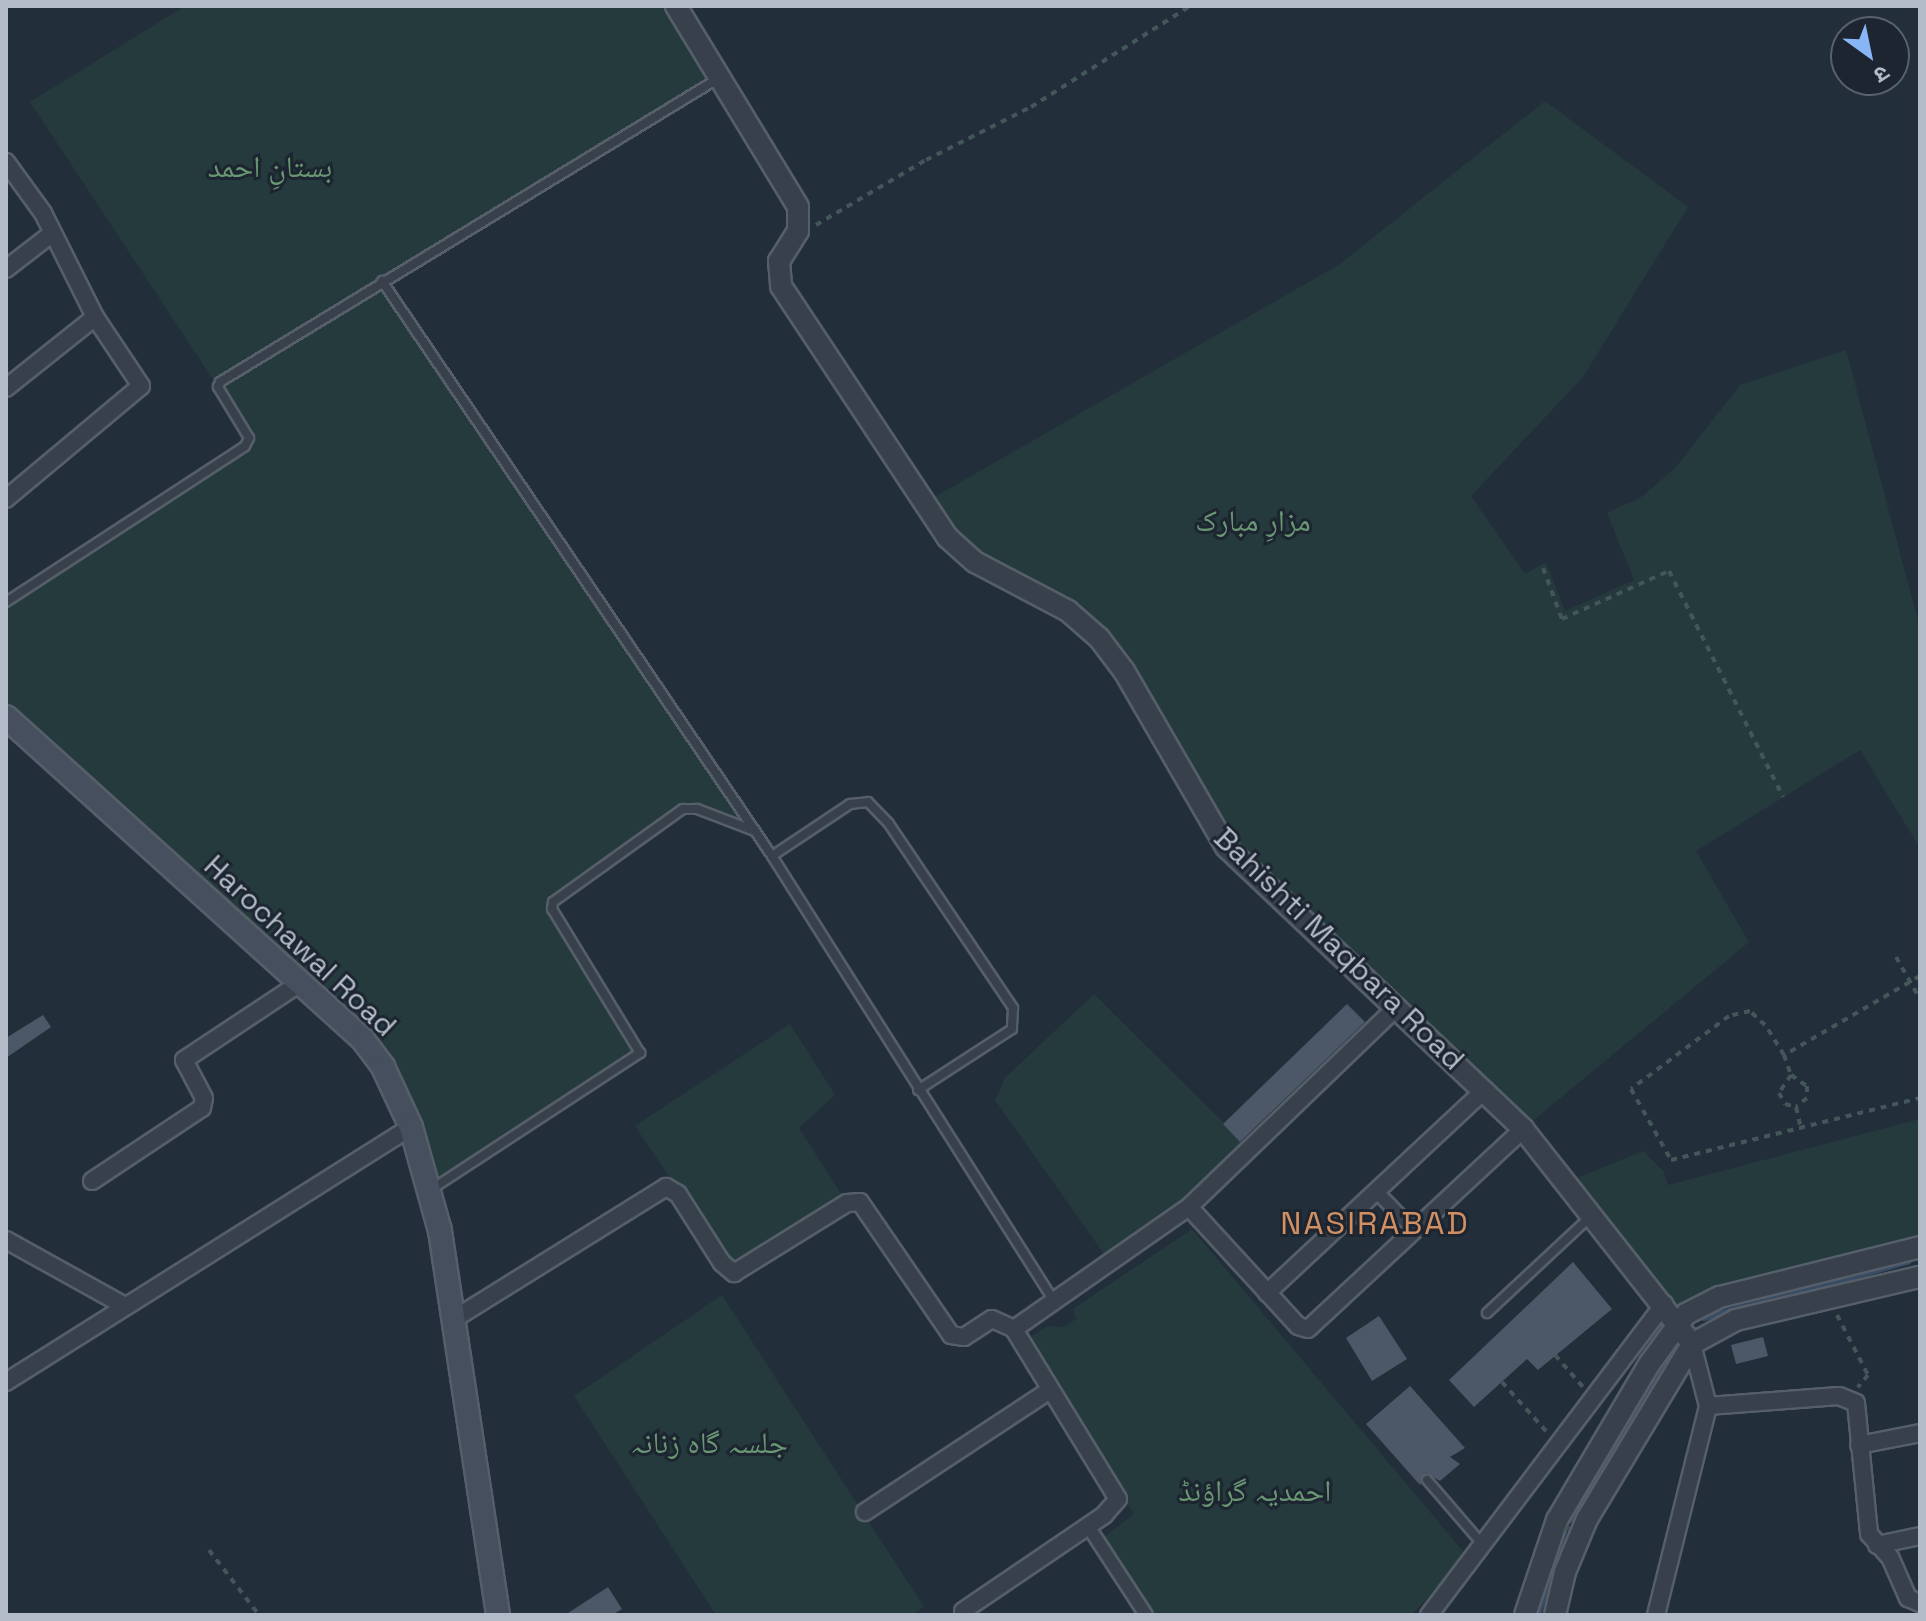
<!DOCTYPE html>
<html>
<head>
<meta charset="utf-8">
<style>
  body { margin:0 }
  #map { position:relative; width:1926px; height:1621px; overflow:hidden; background:#232e3b; font-family:"Space Grotesk","Noto Naskh Arabic","Noto Sans Devanagari",sans-serif }
  div>[style] { position:absolute }
  [style*='--x'] { left:calc(var(--x)*1px); top:calc(var(--y)*1px); width:calc(var(--w)*1px); rotate:calc(var(--a)*1deg) }
  .green>* { inset:0; background:#253a3c }
  .stream>* { height:6px; margin:-3px; padding:0 3px; transform-origin:3px; border-radius:3px; background:#384c64 }
  .building>* { inset:0; background:#4c5867 }
  .path>* { height:4px; margin-top:-2px; transform-origin:0; background:repeating-linear-gradient(90deg,#435759 0 6px,transparent 0 12px) }
  .roads { filter:drop-shadow(2px 0 #555e69) drop-shadow(-2px 0 #555e69) drop-shadow(0 2px #555e69) drop-shadow(0 -2px #555e69) }
  .service>* { height:8px; margin:-4px; padding:0 4px; transform-origin:4px; border-radius:4px; background:#37404b }
  .pedestrian>* { height:12px; margin:-6px; padding:0 6px; transform-origin:6px; border-radius:6px; background:#37404b }
  .minor>* { height:16px; margin:-8px; padding:0 8px; transform-origin:8px; border-radius:8px; background:#37404b }
  .tertiary>* { height:20px; margin:-10px; padding:0 10px; transform-origin:10px; border-radius:10px; background:#37404b }
  .secondary>* { height:22px; margin:-11px; padding:0 11px; transform-origin:11px; border-radius:11px; background:#454f5e }
  .path-bridge>* { height:4px; margin-top:-2px; transform-origin:0; background:repeating-linear-gradient(90deg,#435759 0 6px,transparent 0 12px) }
  span { translate:-50% -50%; white-space:nowrap; text-align:center; line-height:1.15; -webkit-text-stroke:6px #1c2530; paint-order:stroke }
  .park-label { font-size:30px; color:#699773 }
  .street-label { font-size:30px; color:#b2bbc7 }
  .neighbourhood-label { font-size:32px; color:#d28f62; letter-spacing:2px }
  .frame { position:absolute; inset:0; border:8px solid #b2bbc7; pointer-events:none }
  .north { position:absolute; left:1830px; top:16px; width:80px; height:80px; box-sizing:border-box; background:#1c2530; border:2px solid #58616c; border-radius:50%; rotate:147deg; font-size:22px; font-weight:700; line-height:32px; text-align:center; color:#b2bbc7 }
  .north::after { content:''; display:block; margin:auto; width:28px; height:36px; background:#88b5f6; clip-path:polygon(50% 0,100% 100%,50% 72%,0 100%) }
</style>
</head>
<body>
<div id="map">
  <div class="green">
    <div style="clip-path:polygon(185px 6px,675px 6px,719px 78px,385px 285px,755px 831px,690px 807px,551px 906px,641px 1048px,431px 1189px,383px 1067px,6px 717px,6px 602px,248px 442px,218px 387px,30px 102px)"></div>
    <div style="clip-path:polygon(1545px 101px,1688px 207px,1583px 377px,1471px 496px,1525px 574px,1546px 562px,1565px 611px,1634px 580px,1607px 513px,1643px 496px,1676px 467px,1740px 385px,1846px 350px,1920px 628px,1920px 848px,1860px 750px,1696px 851px,1749px 942px,1523px 1129px,1226px 847px,1124px 671px,1078px 621px,975px 562px,924px 503px,1340px 264px)"></div>
    <div style="clip-path:polygon(1094px 994px,1249px 1148px,1165px 1218px,1104px 1254px,995px 1100px,1005px 1078px)"></div>
    <div style="clip-path:polygon(790px 1024px,835px 1095px,799px 1128px,847px 1203px,734px 1273px,635px 1126px)"></div>
    <div style="clip-path:polygon(1920px 1119px,1920px 1247px,1720px 1297px,1678px 1322px,1567px 1182px,1643px 1151px,1664px 1172px,1668px 1185px)"></div>
    <div style="clip-path:polygon(1192px 1229px,1468px 1557px,1411px 1615px,1150px 1615px,1100px 1540px,1134px 1514px,1022px 1342px,1048px 1326px,1064px 1327px,1076px 1319px,1073px 1309px)"></div>
    <div style="clip-path:polygon(722px 1295px,924px 1607px,911px 1615px,716px 1615px,574px 1396px)"></div>
  </div>
  <div class="stream">
    <div style="--x:1704;--y:1318;--w:212;--a:-15.4"></div>
    <div style="--x:1570;--y:1520;--w:192;--a:-59"></div>
    <div style="--x:1538;--y:1615;--w:87;--a:-72.6"></div>
  </div>
  <div class="building">
    <div style="clip-path:polygon(1347px 1004px,1365px 1022px,1240px 1142px,1223px 1124px)"></div>
    <div style="clip-path:polygon(43px 1015px,51px 1027px,6px 1058px,6px 1038px)"></div>
    <div style="clip-path:polygon(1573px 1262px,1612px 1309px,1538px 1370px,1527px 1359px,1474px 1407px,1449px 1380px)"></div>
    <div style="clip-path:polygon(1379px 1316px,1407px 1359px,1372px 1381px,1346px 1338px)"></div>
    <div style="clip-path:polygon(1763px 1337px,1768px 1356px,1736px 1364px,1731px 1345px)"></div>
    <div style="clip-path:polygon(1410px 1386px,1465px 1448px,1450px 1457px,1460px 1464px,1440px 1481px,1426px 1473px,1420px 1485px,1366px 1424px)"></div>
    <div style="clip-path:polygon(608px 1587px,622px 1609px,612px 1615px,565px 1615px)"></div>
  </div>
  <div class="path">
    <div style="--x:816;--y:225;--w:128;--a:-30.6"></div>
    <div style="--x:926;--y:160;--w:118;--a:-26.8"></div>
    <div style="--x:1031;--y:107;--w:188;--a:-32.4"></div>
    <div style="--x:1543;--y:568;--w:54;--a:69.6"></div>
    <div style="--x:1562;--y:619;--w:117;--a:-24.2"></div>
    <div style="--x:1669;--y:571;--w:253;--a:63.2"></div>
    <div style="--x:1896;--y:957;--w:48;--a:60.3"></div>
    <div style="--x:1920;--y:976;--w:157;--a:149.8"></div>
    <div style="--x:1784;--y:1055;--w:36;--a:-122"></div>
    <div style="--x:1765;--y:1025;--w:21;--a:-137"></div>
    <div style="--x:1750;--y:1011;--w:22;--a:167"></div>
    <div style="--x:1729;--y:1016;--w:122;--a:143.3"></div>
    <div style="--x:1631;--y:1089;--w:81;--a:60.6"></div>
    <div style="--x:1671;--y:1160;--w:257;--a:-14"></div>
    <div style="--x:1784;--y:1055;--w:21;--a:71"></div>
    <div style="--x:1791;--y:1075;--w:19;--a:35"></div>
    <div style="--x:1807;--y:1086;--w:12;--a:90"></div>
    <div style="--x:1807;--y:1098;--w:14;--a:141"></div>
    <div style="--x:1796;--y:1107;--w:22;--a:77"></div>
    <div style="--x:1791;--y:1075;--w:22;--a:124"></div>
    <div style="--x:1779;--y:1093;--w:13;--a:61"></div>
    <div style="--x:1785;--y:1104;--w:11;--a:15"></div>
    <div style="--x:1837;--y:1315;--w:68;--a:62.7"></div>
    <div style="--x:1868;--y:1375;--w:16;--a:130"></div>
    <div style="--x:1555;--y:1355;--w:43;--a:48.8"></div>
    <div style="--x:1502;--y:1382;--w:66;--a:48.1"></div>
    <div style="--x:209;--y:1550;--w:82;--a:52.4"></div>
  </div>
  <div class="roads">
    <div class="service">
      <div style="--x:382;--y:281;--w:695;--a:55.85"></div>
      <div style="--x:772;--y:856;--w:527;--a:57.64"></div>
      <div style="--x:6;--y:602;--w:285;--a:-33.1"></div>
      <div style="--x:245;--y:446;--w:9;--a:-63"></div>
      <div style="--x:249;--y:438;--w:60;--a:-121.3"></div>
      <div style="--x:218;--y:387;--w:5;--a:-68"></div>
      <div style="--x:220;--y:382;--w:584;--a:-31.35"></div>
      <div style="--x:772;--y:856;--w:94;--a:-33.7"></div>
      <div style="--x:850;--y:804;--w:18;--a:-6"></div>
      <div style="--x:868;--y:802;--w:30;--a:46"></div>
      <div style="--x:889;--y:824;--w:222;--a:56"></div>
      <div style="--x:1013;--y:1008;--w:21;--a:93"></div>
      <div style="--x:1012;--y:1029;--w:112;--a:147"></div>
      <div style="--x:432;--y:1189;--w:249;--a:-33.2"></div>
      <div style="--x:640;--y:1053;--w:169;--a:-121.4"></div>
      <div style="--x:552;--y:909;--w:7;--a:-82"></div>
      <div style="--x:553;--y:902;--w:160;--a:-35.6"></div>
      <div style="--x:683;--y:809;--w:14;--a:0"></div>
      <div style="--x:697;--y:809;--w:62;--a:20.8"></div>
      <div style="--x:1487;--y:1313;--w:141;--a:-43"></div>
      <div style="--x:1427;--y:1480;--w:87;--a:49.2"></div>
    </div>
    <div class="pedestrian">
      <div style="--x:1376;--y:1191;--w:56;--a:45.7"></div>
      <div style="--x:1088;--y:1526;--w:106;--a:56.9"></div>
    </div>
    <div class="minor">
      <div style="--x:6;--y:162;--w:63;--a:54"></div>
      <div style="--x:43;--y:213;--w:116;--a:63.4"></div>
      <div style="--x:95;--y:317;--w:83;--a:56.3"></div>
      <div style="--x:141;--y:386;--w:176;--a:140.1"></div>
      <div style="--x:6;--y:269;--w:56;--a:-37.7"></div>
      <div style="--x:6;--y:388;--w:114;--a:-38.6"></div>
      <div style="--x:92;--y:1181;--w:132;--a:-33.6"></div>
      <div style="--x:202;--y:1108;--w:10;--a:-79"></div>
      <div style="--x:204;--y:1098;--w:43;--a:-117.8"></div>
      <div style="--x:184;--y:1060;--w:139;--a:-33.6"></div>
      <div style="--x:1189;--y:1207;--w:161;--a:47.5"></div>
      <div style="--x:1298;--y:1326;--w:10;--a:17"></div>
      <div style="--x:1308;--y:1329;--w:294;--a:-42.9"></div>
      <div style="--x:6;--y:1240;--w:136;--a:29"></div>
      <div style="--x:1267;--y:1293;--w:298;--a:-43"></div>
      <div style="--x:454;--y:1319;--w:250;--a:-31.9"></div>
      <div style="--x:666;--y:1187;--w:14;--a:30"></div>
      <div style="--x:678;--y:1194;--w:82;--a:57.5"></div>
      <div style="--x:722;--y:1263;--w:16;--a:40"></div>
      <div style="--x:734;--y:1273;--w:133;--a:-31.8"></div>
      <div style="--x:847;--y:1203;--w:13;--a:-4"></div>
      <div style="--x:860;--y:1202;--w:161;--a:55.6"></div>
      <div style="--x:951;--y:1335;--w:13;--a:9"></div>
      <div style="--x:964;--y:1337;--w:33;--a:-33"></div>
      <div style="--x:992;--y:1319;--w:24;--a:24"></div>
      <div style="--x:6;--y:1382;--w:479;--a:-32.2"></div>
      <div style="--x:1708;--y:1406;--w:131;--a:-4.4"></div>
      <div style="--x:1839;--y:1396;--w:18;--a:22"></div>
      <div style="--x:1856;--y:1403;--w:132;--a:84.3"></div>
      <div style="--x:1869;--y:1534;--w:31;--a:48"></div>
      <div style="--x:1890;--y:1557;--w:45;--a:66.3"></div>
      <div style="--x:1908;--y:1598;--w:13;--a:23"></div>
      <div style="--x:1859;--y:1445;--w:62;--a:-11.1"></div>
      <div style="--x:865;--y:1512;--w:222;--a:-33.4"></div>
      <div style="--x:1877;--y:1545;--w:44;--a:-11.8"></div>
      <div style="--x:963;--y:1611;--w:171;--a:-34.2"></div>
      <div style="--x:1104;--y:1515;--w:21;--a:-49"></div>
      <div style="--x:1118;--y:1499;--w:199;--a:-121.5"></div>
      <div style="--x:1014;--y:1329;--w:213;--a:-34.9"></div>
      <div style="--x:1189;--y:1207;--w:289;--a:-43.9"></div>
      <div style="--x:1429;--y:1615;--w:390;--a:-52.9"></div>
      <div style="--x:1656;--y:1615;--w:215;--a:-76"></div>
      <div style="--x:1708;--y:1406;--w:64;--a:-104.5"></div>
    </div>
    <div class="tertiary">
      <div style="--x:676;--y:6;--w:235;--a:58.7"></div>
      <div style="--x:798;--y:207;--w:24;--a:90"></div>
      <div style="--x:798;--y:231;--w:36;--a:122"></div>
      <div style="--x:779;--y:261;--w:25;--a:85"></div>
      <div style="--x:781;--y:286;--w:301;--a:56.5"></div>
      <div style="--x:947;--y:537;--w:38;--a:42"></div>
      <div style="--x:975;--y:562;--w:105;--a:27.8"></div>
      <div style="--x:1068;--y:611;--w:41;--a:41.1"></div>
      <div style="--x:1099;--y:638;--w:41;--a:52.9"></div>
      <div style="--x:1124;--y:671;--w:203;--a:59.9"></div>
      <div style="--x:1226;--y:847;--w:410;--a:43.5"></div>
      <div style="--x:1523;--y:1129;--w:273;--a:51.8"></div>
      <div style="--x:1525;--y:1615;--w:100;--a:-71.4"></div>
      <div style="--x:1557;--y:1520;--w:182;--a:-59.4"></div>
      <div style="--x:1650;--y:1363;--w:61;--a:-53.7"></div>
      <div style="--x:1686;--y:1314;--w:38;--a:-27"></div>
      <div style="--x:1720;--y:1297;--w:206;--a:-14"></div>
      <div style="--x:1555;--y:1615;--w:44;--a:-76.9"></div>
      <div style="--x:1565;--y:1572;--w:57;--a:-67.5"></div>
      <div style="--x:1587;--y:1519;--w:204;--a:-59"></div>
      <div style="--x:1692;--y:1344;--w:50;--a:-28.6"></div>
      <div style="--x:1736;--y:1320;--w:189;--a:-13.2"></div>
    </div>
    <div class="secondary">
      <div style="--x:6;--y:717;--w:481;--a:42.1"></div>
      <div style="--x:363;--y:1040;--w:34;--a:53"></div>
      <div style="--x:383;--y:1067;--w:66;--a:65"></div>
      <div style="--x:411;--y:1127;--w:108;--a:74.4"></div>
      <div style="--x:440;--y:1231;--w:388;--a:81.4"></div>
    </div>
  </div>
  <div class="path-bridge">
    <div style="--x:1565;--y:1531;--w:6;--a:-59"></div>
  </div>
  <div class="park-label">
    <span style="left:270px;top:167px">بستانِ احمد</span>
    <span style="left:1253px;top:521px">مزارِ مبارک</span>
    <span style="left:709px;top:1443px">جلسہ گاہ زنانہ</span>
    <span style="left:1255px;top:1491px">احمدیہ گراؤنڈ</span>
  </div>
  <div class="street-label">
    <span style="left:300px;top:946px;rotate:43deg">Harochawal Road</span>
    <span style="left:1339px;top:949px;rotate:44deg">Bahishti Maqbara Road</span>
  </div>
  <div class="neighbourhood-label">
    <span style="left:1375px;top:1223px">NASIRABAD</span>
  </div>
  <div class="frame"></div>
  <div class="north">उ</div>
</div>
</body>
</html>
